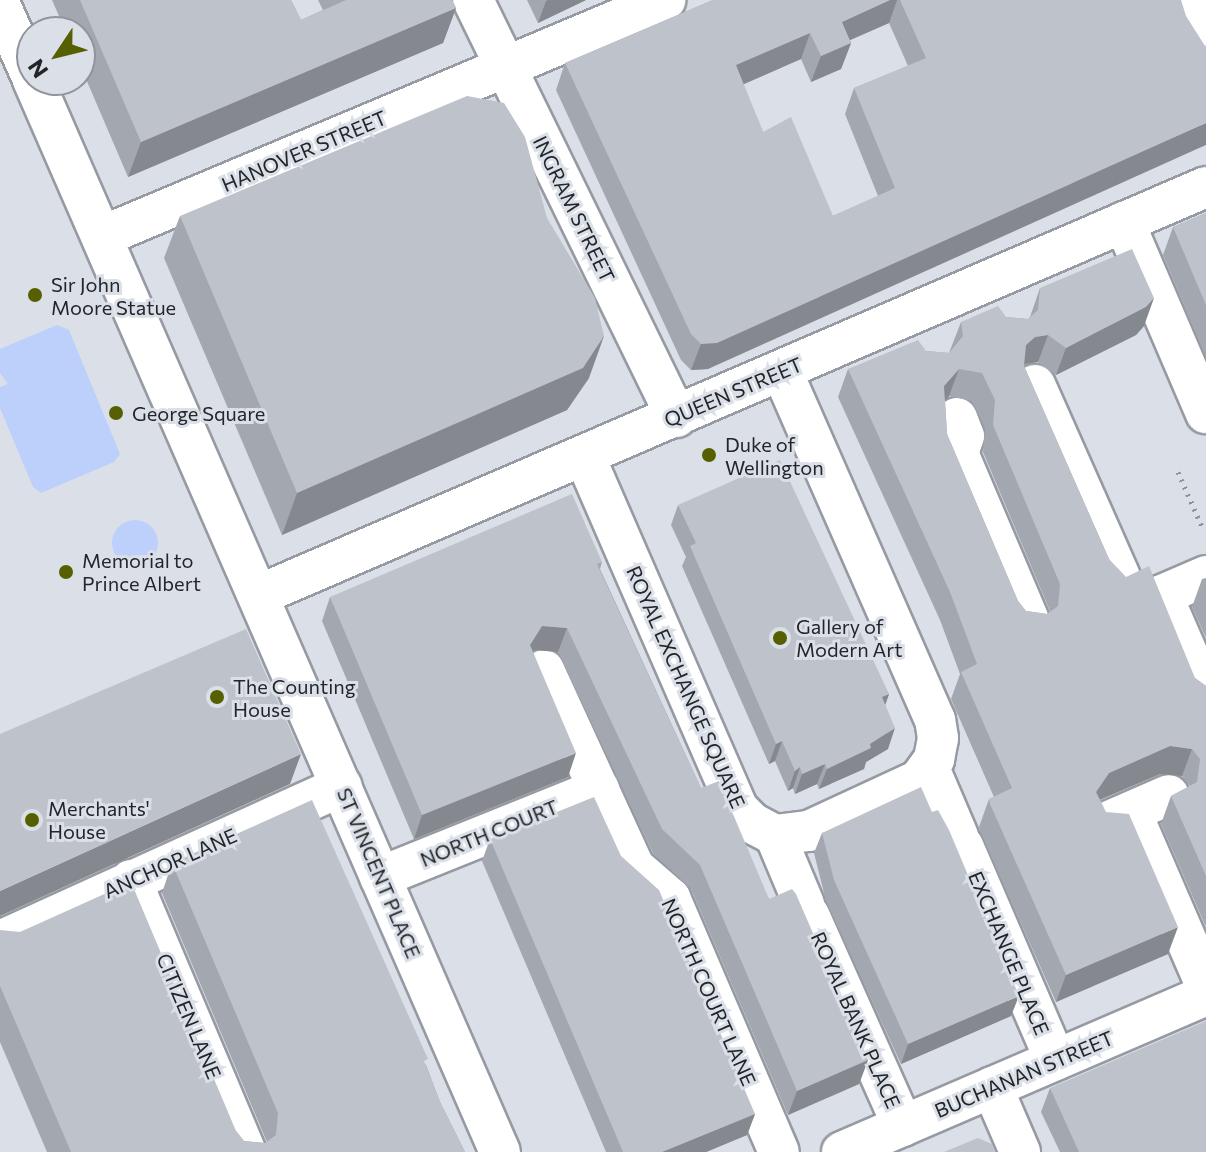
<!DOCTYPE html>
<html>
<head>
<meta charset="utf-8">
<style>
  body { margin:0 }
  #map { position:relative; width:1206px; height:1152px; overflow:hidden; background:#dadfe8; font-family:Commissioner,sans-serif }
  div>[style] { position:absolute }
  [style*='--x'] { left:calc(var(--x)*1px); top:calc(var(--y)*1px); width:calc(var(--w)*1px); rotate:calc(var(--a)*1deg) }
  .green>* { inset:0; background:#bdd0fc }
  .round { border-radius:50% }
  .path>* { height:5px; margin-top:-2.5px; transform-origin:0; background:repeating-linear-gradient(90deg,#8f9399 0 2px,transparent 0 8px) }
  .roads { filter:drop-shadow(2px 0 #969aa2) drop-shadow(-2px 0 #969aa2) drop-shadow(0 2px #969aa2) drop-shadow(0 -2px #969aa2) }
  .minor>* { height:40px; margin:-20px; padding:0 20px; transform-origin:20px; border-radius:20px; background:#fff }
  .wall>* { inset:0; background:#a3a7af }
  .shaded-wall>* { inset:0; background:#85888e }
  .building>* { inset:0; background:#bec2cb }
  .dots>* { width:22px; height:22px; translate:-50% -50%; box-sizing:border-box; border:4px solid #dadfe8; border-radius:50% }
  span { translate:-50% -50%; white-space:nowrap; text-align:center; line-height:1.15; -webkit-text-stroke:6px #dadfe8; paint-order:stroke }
  .street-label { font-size:20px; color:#232528 }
  .poi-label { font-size:20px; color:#232528 }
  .left { translate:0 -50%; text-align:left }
  .north { position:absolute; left:16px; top:16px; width:80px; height:80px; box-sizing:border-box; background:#dadfe8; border:2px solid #91959b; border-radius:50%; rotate:235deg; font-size:22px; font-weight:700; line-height:32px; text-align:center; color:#232528 }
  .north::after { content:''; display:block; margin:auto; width:28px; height:36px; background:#566000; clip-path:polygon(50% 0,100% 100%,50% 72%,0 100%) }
</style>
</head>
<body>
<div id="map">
  <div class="green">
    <div style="clip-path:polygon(57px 325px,69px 330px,120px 454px,114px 462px,41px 493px,33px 487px,0 408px,0 387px,8px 384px,0 373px,0 349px)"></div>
    <div class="round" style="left:112px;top:520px;width:46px;height:46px"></div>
  </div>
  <div class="path">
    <div style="--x:1178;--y:472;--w:62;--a:66.3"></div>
  </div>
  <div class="roads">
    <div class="minor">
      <div style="--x:473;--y:0;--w:464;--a:64"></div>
      <div style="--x:1184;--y:0;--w:36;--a:67"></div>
      <div style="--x:0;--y:5;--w:79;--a:66"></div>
      <div style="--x:33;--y:80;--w:1169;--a:66.46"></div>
      <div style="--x:1124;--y:222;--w:208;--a:66.8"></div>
      <div style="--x:103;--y:236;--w:610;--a:-22.78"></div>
      <div style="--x:1035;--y:385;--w:210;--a:66.1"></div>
      <div style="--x:957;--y:418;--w:19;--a:69"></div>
      <div style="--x:964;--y:436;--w:18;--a:109"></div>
      <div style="--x:958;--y:453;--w:181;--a:67"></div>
      <div style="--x:584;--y:455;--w:386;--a:66.5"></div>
      <div style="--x:738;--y:809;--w:20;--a:45"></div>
      <div style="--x:752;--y:823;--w:26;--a:28"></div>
      <div style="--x:775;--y:835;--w:34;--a:-7"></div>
      <div style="--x:809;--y:831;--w:121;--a:-24.9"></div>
      <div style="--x:919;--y:780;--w:26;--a:-54"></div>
      <div style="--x:934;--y:759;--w:21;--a:-79"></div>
      <div style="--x:938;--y:738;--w:18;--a:-99"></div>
      <div style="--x:935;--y:720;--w:380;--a:-113.7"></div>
      <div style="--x:1206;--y:576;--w:48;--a:156.6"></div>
      <div style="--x:1162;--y:595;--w:110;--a:66.5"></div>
      <div style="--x:259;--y:595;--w:1031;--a:-23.31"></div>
      <div style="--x:544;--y:670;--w:217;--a:65.4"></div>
      <div style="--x:634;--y:867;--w:48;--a:40.7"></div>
      <div style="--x:670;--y:898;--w:276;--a:66.8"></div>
      <div style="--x:929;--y:768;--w:74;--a:66.9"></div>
      <div style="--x:1131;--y:812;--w:189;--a:66.6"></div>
      <div style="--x:1109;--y:821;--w:65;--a:-23.4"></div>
      <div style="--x:775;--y:835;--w:75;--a:67.2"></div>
      <div style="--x:963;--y:846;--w:233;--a:66.7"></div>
      <div style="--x:380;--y:877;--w:236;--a:-21.9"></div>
      <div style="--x:131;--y:880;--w:295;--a:67.1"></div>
      <div style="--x:809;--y:915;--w:231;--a:66"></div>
      <div style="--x:0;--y:941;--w:375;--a:-24.4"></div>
      <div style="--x:992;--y:1087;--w:71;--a:66.7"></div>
      <div style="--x:842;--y:1152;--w:396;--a:-23.3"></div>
    </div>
  </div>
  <div class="wall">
    <div style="clip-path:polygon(52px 0,291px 0,301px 20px,323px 10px,318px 0,452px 0,456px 8px,443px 43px,128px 177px,80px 65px,80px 32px,66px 32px)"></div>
    <div style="clip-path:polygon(527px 0,586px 0,538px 23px)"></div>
    <div style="clip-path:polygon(evenodd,713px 0,1181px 0,708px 369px,691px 370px,681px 360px,556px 90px,565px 63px,713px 0,889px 23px,908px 66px,854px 88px,845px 114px,878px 196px,833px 216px,763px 132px,743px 84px,801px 59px,811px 82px,841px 69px,851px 43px,850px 40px,889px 23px)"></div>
    <div style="clip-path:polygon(1206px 213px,1206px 357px,1163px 255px,1173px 227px)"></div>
    <div style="clip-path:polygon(180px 216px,589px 378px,567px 410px,282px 535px,164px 258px)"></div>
    <div style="clip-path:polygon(evenodd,1040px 288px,1144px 326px,1136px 335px,1056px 375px,1038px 362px,1025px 364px,1024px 366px,1109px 559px,1195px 678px,1206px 686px,1206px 927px,1161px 824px,1171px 796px,1190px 786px,1182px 776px,1160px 774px,1100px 800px,1168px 954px,1056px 1002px,980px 831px,979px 827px,989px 799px,994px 797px,951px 699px,960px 674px,940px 620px,838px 397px,848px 369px,926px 351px,949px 353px,961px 322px,1006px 317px,1028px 319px,1030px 317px,1040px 288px,949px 396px,972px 401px,985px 428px,983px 452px,1050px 611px,1047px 614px,1026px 611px,1018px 601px,947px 434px,945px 401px,949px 396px)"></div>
    <div style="clip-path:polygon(678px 505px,889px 694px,885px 705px,888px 749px,866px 762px,864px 769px,819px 789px,817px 784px,795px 794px,793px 788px,788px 791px,775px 761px,769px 764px,682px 566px,686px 557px,671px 525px)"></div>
    <div style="clip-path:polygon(602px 562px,600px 569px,701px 788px,868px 1060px,859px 1084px,788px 1115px,691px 889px,653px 853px,558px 652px,534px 650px,533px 651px,568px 777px,414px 839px,322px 621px,330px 597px)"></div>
    <div style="clip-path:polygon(1206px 578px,1206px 638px,1192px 607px,1202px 579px)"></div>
    <div style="clip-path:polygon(932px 812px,1011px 1016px,901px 1064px,826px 901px,814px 853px,822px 833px)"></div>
    <div style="clip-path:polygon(490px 839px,755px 1114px,747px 1135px,706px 1152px,606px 1152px,482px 861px)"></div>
    <div style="clip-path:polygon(172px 863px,426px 1065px,440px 1102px,465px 1152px,47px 1152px,0 1042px,0 930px,236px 1131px,244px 1141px,265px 1143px,267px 1142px,162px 893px)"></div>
    <div style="clip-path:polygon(1050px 1088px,1206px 1152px,1060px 1152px,1041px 1112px)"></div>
  </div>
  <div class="shaded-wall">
    <div style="clip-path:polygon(548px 0,586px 0,538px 23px,546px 1px)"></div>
    <div style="clip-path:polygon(890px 0,897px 0,889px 23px,832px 48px,842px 22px)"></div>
    <div style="clip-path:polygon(456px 8px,443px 43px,128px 177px,141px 142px)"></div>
    <div style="clip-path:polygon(810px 33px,801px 59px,726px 92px,736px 65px)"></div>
    <div style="clip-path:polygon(851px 43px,841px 69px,811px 82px,821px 56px)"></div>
    <div style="clip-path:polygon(1206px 123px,1206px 145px,708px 369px,691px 370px,701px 344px)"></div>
    <div style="clip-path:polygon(1154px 298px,1144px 326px,1136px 335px,1056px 375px,1066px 348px)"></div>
    <div style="clip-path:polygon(1048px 335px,1038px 362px,1025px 364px,1016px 372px,1026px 345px,1035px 337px)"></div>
    <div style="clip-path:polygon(604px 336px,589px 378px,567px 410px,282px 535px,297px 493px)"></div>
    <div style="clip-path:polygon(959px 369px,949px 396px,934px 414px,944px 386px)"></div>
    <div style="clip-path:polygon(542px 626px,567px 628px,558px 652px,534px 650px,521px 669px,530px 645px)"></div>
    <div style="clip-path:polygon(889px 694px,882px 714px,882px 697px)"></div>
    <div style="clip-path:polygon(895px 728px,888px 749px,866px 762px,864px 769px,819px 789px,827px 769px)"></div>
    <div style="clip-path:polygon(782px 741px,775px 761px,769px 764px,776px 744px)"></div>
    <div style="clip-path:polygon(1170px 746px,1192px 749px,1182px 776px,1160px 774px,1099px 800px,1096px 792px,1109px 773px)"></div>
    <div style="clip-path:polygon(576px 753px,568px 777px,414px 839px,422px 815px)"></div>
    <div style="clip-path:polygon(301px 754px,290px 784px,0 916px,0 891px)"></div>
    <div style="clip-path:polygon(825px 764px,817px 784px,795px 794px,802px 774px)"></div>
    <div style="clip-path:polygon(800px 767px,793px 788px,788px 791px,795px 771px)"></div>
    <div style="clip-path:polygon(1178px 927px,1168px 954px,1056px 1002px,1066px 975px)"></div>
    <div style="clip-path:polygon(1019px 996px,1011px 1016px,901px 1064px,908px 1044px)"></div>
    <div style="clip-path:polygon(868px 1060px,859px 1084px,788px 1115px,797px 1091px)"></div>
    <div style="clip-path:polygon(755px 1114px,747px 1135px,706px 1152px,662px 1152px)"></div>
  </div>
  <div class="building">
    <div style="clip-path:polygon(80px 0,291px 0,301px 20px,346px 0,452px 0,456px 8px,141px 142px)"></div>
    <div style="clip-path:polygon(713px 0,890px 0,842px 22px,851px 43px,821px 56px,810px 33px,736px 65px,763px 132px,791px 117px,833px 216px,895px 188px,854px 88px,926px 58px,900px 0,1181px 0,1186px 16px,1205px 46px,1206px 45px,1206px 123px,717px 343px,701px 344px,691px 334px,565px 63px)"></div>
    <div style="clip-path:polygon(467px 96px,504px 103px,525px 137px,547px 218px,595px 298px,604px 336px,583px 368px,297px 493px,180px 216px)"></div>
    <div style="clip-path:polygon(1206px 213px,1206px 305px,1173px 227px)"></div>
    <div style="clip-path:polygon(evenodd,1132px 249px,1154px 298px,1146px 307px,1066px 348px,1048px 335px,1035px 337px,1026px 345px,1024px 366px,1109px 559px,1126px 577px,1149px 566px,1195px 678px,1206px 686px,1206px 876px,1171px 796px,1197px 782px,1200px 759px,1192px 749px,1170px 746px,1109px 773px,1096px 792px,1106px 812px,1129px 814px,1178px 927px,1066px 975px,990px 804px,989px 799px,1012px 788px,961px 672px,977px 664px,950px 592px,848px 369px,918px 340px,926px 351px,949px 353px,963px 336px,961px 322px,998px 306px,1006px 317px,1028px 319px,1038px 310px,1040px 288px,1132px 249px,959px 369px,982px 373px,995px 400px,993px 425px,1060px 584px,1058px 606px,1047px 614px,1026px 611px,1018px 601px,947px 434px,944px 386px,959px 369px)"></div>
    <div style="clip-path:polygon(780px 460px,889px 694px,882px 697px,895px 728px,870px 744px,871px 748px,827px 769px,825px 764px,802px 774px,800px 767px,795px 771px,782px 741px,776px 744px,690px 546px,696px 543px,678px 505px)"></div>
    <div style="clip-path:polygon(572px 494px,602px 562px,597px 564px,701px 788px,719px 781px,769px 899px,792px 889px,796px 894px,868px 1060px,797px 1091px,700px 865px,662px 829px,567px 628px,542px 626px,530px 645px,576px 753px,422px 815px,330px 597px)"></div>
    <div style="clip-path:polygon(246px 629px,301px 754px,0 891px,0 734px)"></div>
    <div style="clip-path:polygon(921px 787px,932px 812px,938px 810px,949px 830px,1019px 996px,908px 1044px,834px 880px,822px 833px)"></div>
    <div style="clip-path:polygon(594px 797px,621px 856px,659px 890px,755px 1114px,662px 1152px,623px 1152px,490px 839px)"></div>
    <div style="clip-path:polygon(312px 800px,428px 1059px,424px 1061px,440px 1102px,465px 1152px,71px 1152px,0 986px,0 930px,20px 932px,131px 882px,236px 1131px,244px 1141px,265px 1143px,276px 1135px,278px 1113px,172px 863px)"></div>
    <div style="clip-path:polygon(1206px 1021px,1206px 1152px,1079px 1152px,1050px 1088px)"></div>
    <div style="clip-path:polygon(978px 1138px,992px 1144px,995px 1152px,944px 1152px)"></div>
  </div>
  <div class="dots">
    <div style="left:35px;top:295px;background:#566000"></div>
    <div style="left:116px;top:413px;background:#566000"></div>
    <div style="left:709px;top:455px;background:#566000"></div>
    <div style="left:66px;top:572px;background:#566000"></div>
    <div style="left:780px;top:638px;background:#566000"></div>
    <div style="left:217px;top:697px;background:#566000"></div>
    <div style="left:32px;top:820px;background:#566000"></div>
  </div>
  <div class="street-label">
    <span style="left:304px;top:151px;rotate:-23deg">HANOVER STREET</span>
    <span style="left:574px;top:209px;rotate:64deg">INGRAM STREET</span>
    <span style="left:733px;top:392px;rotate:-23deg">QUEEN STREET</span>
    <span style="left:686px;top:687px;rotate:66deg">ROYAL EXCHANGE SQUARE</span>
    <span style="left:489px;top:833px;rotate:-22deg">NORTH COURT</span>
    <span style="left:170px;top:863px;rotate:-24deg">ANCHOR LANE</span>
    <span style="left:379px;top:873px;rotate:67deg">ST VINCENT PLACE</span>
    <span style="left:1009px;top:953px;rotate:67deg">EXCHANGE PLACE</span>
    <span style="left:709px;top:992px;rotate:66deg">NORTH COURT LANE</span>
    <span style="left:189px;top:1016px;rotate:67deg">CITIZEN LANE</span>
    <span style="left:856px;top:1020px;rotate:66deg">ROYAL BANK PLACE</span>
    <span style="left:1024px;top:1074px;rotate:-23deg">BUCHANAN STREET</span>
  </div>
  <div class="poi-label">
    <span class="left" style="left:51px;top:296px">Sir John<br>Moore Statue</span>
    <span class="left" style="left:132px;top:413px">George Square</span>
    <span class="left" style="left:725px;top:456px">Duke of<br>Wellington</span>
    <span class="left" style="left:82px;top:572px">Memorial to<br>Prince Albert</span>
    <span class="left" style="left:796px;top:638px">Gallery of<br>Modern Art</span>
    <span class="left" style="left:233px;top:698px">The Counting<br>House</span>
    <span class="left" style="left:48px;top:820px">Merchants'<br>House</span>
  </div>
  <div class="north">N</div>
</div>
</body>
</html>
